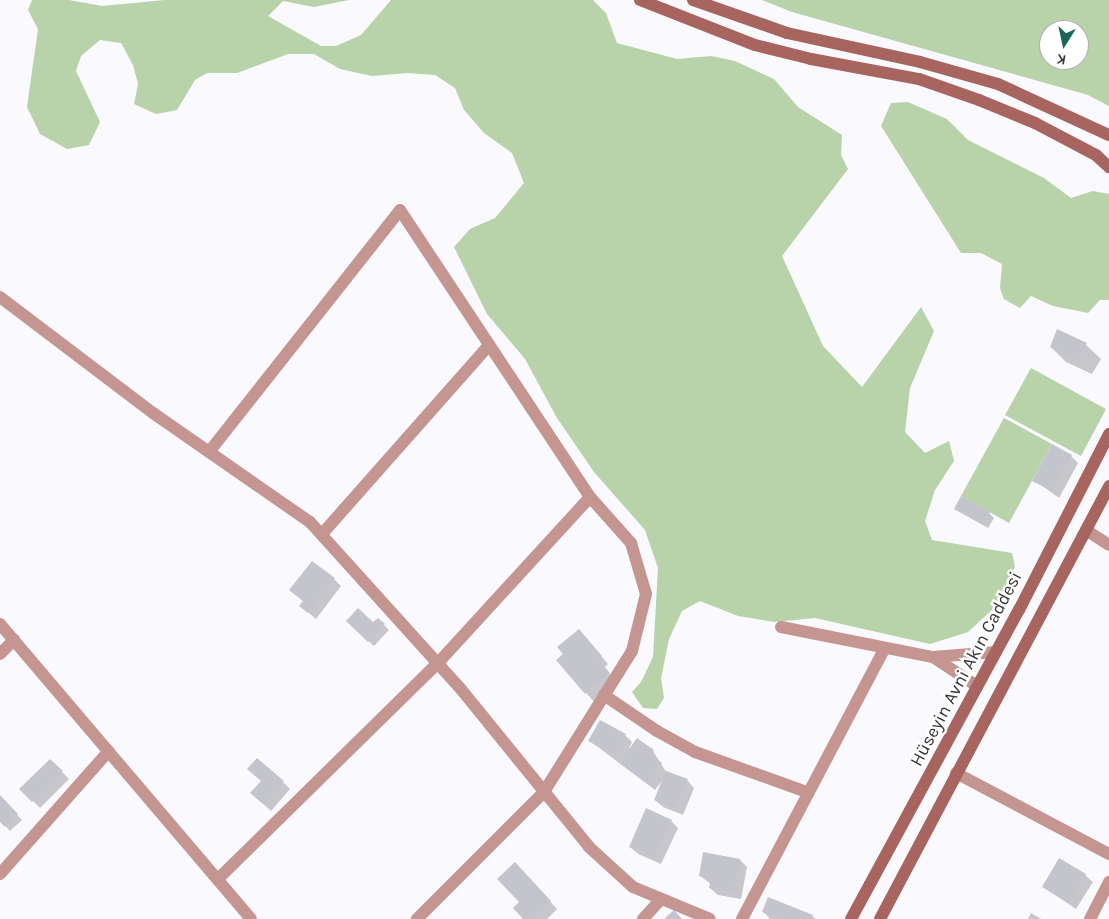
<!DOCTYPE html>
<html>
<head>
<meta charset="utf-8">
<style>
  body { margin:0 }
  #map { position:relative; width:1109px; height:919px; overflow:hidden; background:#f9f9fe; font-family:Karla,sans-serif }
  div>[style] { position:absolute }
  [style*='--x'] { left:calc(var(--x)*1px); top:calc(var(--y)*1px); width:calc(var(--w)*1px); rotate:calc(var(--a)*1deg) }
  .green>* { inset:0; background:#b8d2a9 }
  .shadow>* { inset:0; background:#0003 }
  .building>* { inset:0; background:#c4c4cd }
  .minor>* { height:12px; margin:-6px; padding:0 6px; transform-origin:6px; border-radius:6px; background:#c59691 }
  .secondary>* { height:12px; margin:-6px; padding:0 6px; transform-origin:6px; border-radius:6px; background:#a86560 }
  span { translate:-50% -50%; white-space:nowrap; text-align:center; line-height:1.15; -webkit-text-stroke:5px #fff; paint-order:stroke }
  .street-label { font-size:18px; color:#353538 }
  .north { position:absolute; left:1039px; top:20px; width:50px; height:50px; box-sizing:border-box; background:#fff; border:1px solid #aeaeaf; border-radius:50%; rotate:190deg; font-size:14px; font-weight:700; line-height:20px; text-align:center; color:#353538 }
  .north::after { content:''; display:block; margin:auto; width:18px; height:22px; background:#1d6559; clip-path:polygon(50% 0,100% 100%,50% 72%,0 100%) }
</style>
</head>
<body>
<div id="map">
  <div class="green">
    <div style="clip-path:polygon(32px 0,69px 0,102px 6px,165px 0,349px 0,314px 7px,283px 1px,268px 16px,321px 46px,336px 46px,361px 35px,391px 0,593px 0,606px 13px,617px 43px,677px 59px,711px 56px,735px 61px,774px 79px,798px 107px,842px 135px,841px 155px,848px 169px,782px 256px,823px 346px,862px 387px,921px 307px,934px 331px,910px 388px,905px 432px,925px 453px,949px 441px,954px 461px,935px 490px,925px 521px,932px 540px,1012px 553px,1015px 567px,995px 607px,968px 632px,930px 644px,815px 618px,774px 622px,738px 616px,700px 601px,682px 611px,669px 639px,661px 678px,664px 698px,657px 709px,643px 708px,632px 692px,641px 682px,653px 657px,658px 568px,645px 530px,594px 472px,557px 418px,525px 359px,487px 314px,454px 247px,470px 229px,495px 218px,524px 183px,512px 153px,484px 133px,464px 110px,455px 88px,435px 75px,408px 73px,372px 76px,340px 69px,314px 54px,288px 54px,237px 73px,207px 73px,195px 80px,177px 110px,156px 114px,134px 104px,138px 84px,133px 65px,121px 43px,100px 40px,81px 56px,76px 71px,100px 122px,89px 145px,67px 149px,40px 134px,27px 107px,38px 29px,28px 10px)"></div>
    <div style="clip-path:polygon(evenodd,762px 0,1109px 0,1109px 106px,1088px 95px,792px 12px,762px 0,1049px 30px,1079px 30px,1079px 60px,1049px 60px,1049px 30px)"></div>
    <div style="clip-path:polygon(908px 102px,947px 119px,968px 140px,1044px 178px,1071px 198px,1093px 191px,1109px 194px,1109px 300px,1100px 300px,1088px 313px,1053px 306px,1031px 296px,1020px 308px,1004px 299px,1000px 288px,1002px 264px,981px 253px,961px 253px,881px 126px,891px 103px)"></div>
    <div style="clip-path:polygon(1031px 368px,1106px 409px,1081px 456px,1005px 415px)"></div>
    <div style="clip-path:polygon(1004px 418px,1052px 444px,1009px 523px,961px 496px)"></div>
  </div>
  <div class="shadow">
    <div style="clip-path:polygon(1086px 345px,1101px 359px,1092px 374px,1066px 362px,1051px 347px)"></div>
    <div style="clip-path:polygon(1071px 456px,1078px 463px,1059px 498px,1034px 480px)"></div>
    <div style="clip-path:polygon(955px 509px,989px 513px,994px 518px,988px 528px)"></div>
    <div style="clip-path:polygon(334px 579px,341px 586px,316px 619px,301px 606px,304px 602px,291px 590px)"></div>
    <div style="clip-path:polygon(378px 619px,389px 630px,374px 646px,347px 621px,373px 624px)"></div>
    <div style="clip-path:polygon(586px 638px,608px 664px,604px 668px,616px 681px,593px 701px,558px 660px)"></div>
    <div style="clip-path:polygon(625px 735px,632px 742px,629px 748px,653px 751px,667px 773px,687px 780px,694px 788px,683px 815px,663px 807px,655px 800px,663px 780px,655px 790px,590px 741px)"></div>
    <div style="clip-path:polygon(50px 760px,69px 779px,40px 808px,21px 789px)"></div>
    <div style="clip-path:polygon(283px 782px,290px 789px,271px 811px,259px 800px)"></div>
    <div style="clip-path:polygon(0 797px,22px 820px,10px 831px,0 820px)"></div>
    <div style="clip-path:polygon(671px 821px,678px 828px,661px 864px,638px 854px,630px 847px)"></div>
    <div style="clip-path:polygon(740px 860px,747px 867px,741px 899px,718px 895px,710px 888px,711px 884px,700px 876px)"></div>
    <div style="clip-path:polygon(522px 871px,557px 909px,547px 919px,525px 919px)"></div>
    <div style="clip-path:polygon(1085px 875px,1093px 882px,1076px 909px,1043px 887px)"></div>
    <div style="clip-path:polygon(764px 912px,812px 916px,816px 919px,770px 919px)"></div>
  </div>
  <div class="building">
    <div style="clip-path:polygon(1057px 329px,1087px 343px,1077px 360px,1050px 347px)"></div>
    <div style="clip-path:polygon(1052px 444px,1072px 455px,1052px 491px,1032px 481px)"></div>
    <div style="clip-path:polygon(961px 496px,990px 512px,983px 525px,954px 509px)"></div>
    <div style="clip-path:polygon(312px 561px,335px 578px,308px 613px,299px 606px,303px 601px,289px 590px)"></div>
    <div style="clip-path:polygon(358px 608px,373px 622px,378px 618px,385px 624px,368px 642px,346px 621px)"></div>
    <div style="clip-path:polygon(579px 629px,602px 656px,598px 660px,610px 673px,585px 694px,556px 660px,563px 654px,557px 647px)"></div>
    <div style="clip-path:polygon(600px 720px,626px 734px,614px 755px,588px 741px)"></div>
    <div style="clip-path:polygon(637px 738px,654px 750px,650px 754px,662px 763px,647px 783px,619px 763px)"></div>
    <div style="clip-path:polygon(257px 758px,284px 781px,263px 804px,250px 793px,261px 781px,247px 769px)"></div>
    <div style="clip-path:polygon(50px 759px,63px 771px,32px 802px,19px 789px)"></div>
    <div style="clip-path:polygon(666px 771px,688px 779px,676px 809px,654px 800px)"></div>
    <div style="clip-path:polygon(0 795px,18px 814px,5px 827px,0 822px)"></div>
    <div style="clip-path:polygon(646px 808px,672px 820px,654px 858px,629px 847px)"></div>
    <div style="clip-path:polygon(703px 852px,740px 859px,734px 892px,709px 888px,711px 878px,699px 876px)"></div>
    <div style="clip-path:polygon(1059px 858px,1086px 874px,1069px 903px,1042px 887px)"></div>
    <div style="clip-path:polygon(515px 862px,551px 901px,532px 919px,523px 919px,513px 908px,519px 902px,497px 879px)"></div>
    <div style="clip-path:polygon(768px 897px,813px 915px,811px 919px,779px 919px,762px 912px)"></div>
    <div style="clip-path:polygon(674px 910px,682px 919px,664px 919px)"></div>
    <div style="clip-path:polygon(1031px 913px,1041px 919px,1028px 919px)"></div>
  </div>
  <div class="minor">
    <div style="--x:0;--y:297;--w:192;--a:37.2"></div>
    <div style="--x:153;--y:413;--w:191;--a:34.8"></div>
    <div style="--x:310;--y:522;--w:224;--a:47.9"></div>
    <div style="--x:460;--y:688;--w:205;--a:50.9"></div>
    <div style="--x:589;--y:847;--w:59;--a:42.3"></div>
    <div style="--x:633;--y:887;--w:83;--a:22.6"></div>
    <div style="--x:209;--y:452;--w:308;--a:-51.7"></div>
    <div style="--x:400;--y:210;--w:344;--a:56.5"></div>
    <div style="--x:590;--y:497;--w:62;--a:48.3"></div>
    <div style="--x:631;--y:543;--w:53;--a:73.6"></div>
    <div style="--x:646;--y:594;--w:59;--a:103.8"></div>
    <div style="--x:632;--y:651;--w:166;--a:122"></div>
    <div style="--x:544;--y:792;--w:180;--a:135"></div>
    <div style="--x:1086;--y:530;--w:27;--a:33"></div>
    <div style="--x:322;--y:534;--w:252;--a:-48.5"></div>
    <div style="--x:0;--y:624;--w:387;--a:49.6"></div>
    <div style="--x:781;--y:627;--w:155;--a:11.2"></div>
    <div style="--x:933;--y:657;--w:63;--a:-4.5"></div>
    <div style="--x:0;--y:654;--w:20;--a:-45"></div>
    <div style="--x:933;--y:657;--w:53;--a:33.4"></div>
    <div style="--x:604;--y:695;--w:64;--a:34.2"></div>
    <div style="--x:657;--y:731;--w:43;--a:28.9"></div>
    <div style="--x:695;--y:752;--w:119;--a:19.7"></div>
    <div style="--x:956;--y:773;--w:173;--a:27.9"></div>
    <div style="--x:0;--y:874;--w:164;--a:-48.5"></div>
    <div style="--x:218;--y:879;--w:308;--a:-44.5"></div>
    <div style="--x:438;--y:663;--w:225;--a:-47.5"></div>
    <div style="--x:643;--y:919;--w:27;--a:-48"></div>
    <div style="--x:742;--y:919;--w:306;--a:-62.2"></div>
    <div style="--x:1090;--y:919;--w:42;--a:-62.8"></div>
  </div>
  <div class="secondary">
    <div style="--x:640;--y:0;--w:123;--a:21.4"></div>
    <div style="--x:755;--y:45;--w:58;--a:14"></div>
    <div style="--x:811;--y:59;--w:110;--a:10.5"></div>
    <div style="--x:919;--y:79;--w:64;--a:19.3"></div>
    <div style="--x:979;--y:100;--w:61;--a:22.3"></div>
    <div style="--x:1035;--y:123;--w:69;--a:27.7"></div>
    <div style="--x:1096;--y:155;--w:18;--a:43"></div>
    <div style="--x:693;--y:0;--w:100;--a:19.3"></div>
    <div style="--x:787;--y:33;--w:136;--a:12.3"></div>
    <div style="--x:920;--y:62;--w:81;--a:15.8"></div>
    <div style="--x:998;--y:84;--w:122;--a:24.7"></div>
    <div style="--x:851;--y:919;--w:352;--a:-61.5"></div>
    <div style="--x:1019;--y:610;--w:198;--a:-62.9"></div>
    <div style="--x:880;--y:919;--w:490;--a:-62.1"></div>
  </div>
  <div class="street-label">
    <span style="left:966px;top:669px;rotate:-62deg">Hüseyin Avni Akın Caddesi</span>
  </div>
  <div class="north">K</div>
</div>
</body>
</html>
